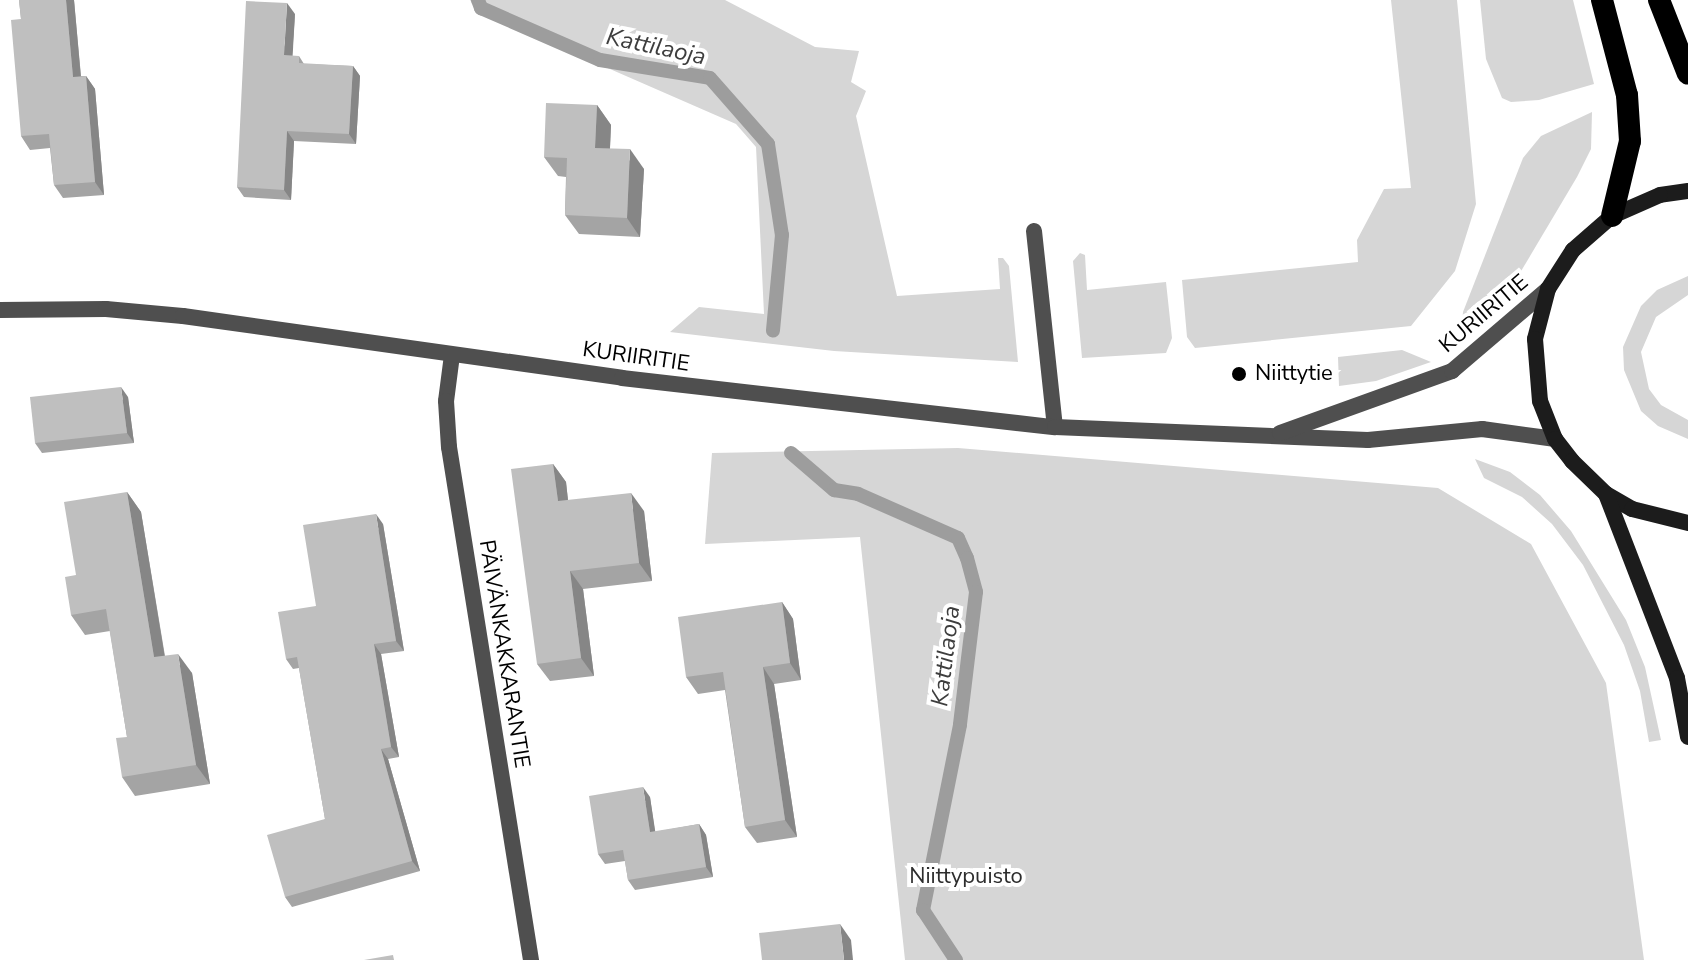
<!DOCTYPE html>
<html>
<head>
<meta charset="utf-8">
<style>
  body { margin:0 }
  #map { position:relative; width:1688px; height:960px; overflow:hidden; background:#fff; font-family:"Nunito Sans",sans-serif }
  div>[style] { position:absolute }
  [style*='--x'] { left:calc(var(--x)*1px); top:calc(var(--y)*1px); width:calc(var(--w)*1px); rotate:calc(var(--a)*1deg) }
  .green>* { inset:0; background:#d6d6d6 }
  .stream>* { height:14px; margin:-7px; padding:0 7px; transform-origin:7px; border-radius:7px; background:#9d9d9d }
  .service>* { height:16px; margin:-8px; padding:0 8px; transform-origin:8px; border-radius:8px; background:#4f4f4f }
  .minor>* { height:16px; margin:-8px; padding:0 8px; transform-origin:8px; border-radius:8px; background:#4f4f4f }
  .tertiary>* { height:16px; margin:-8px; padding:0 8px; transform-origin:8px; border-radius:8px; background:#4f4f4f }
  .secondary>* { height:16px; margin:-8px; padding:0 8px; transform-origin:8px; border-radius:8px; background:#1c1c1c }
  .trunk>* { height:22px; margin:-11px; padding:0 11px; transform-origin:11px; border-radius:11px; background:#000 }
  .wall>* { inset:0; background:#a4a4a4 }
  .shaded-wall>* { inset:0; background:#868686 }
  .building>* { inset:0; background:#bfbfbf }
  .dots>* { width:22px; height:22px; translate:-50% -50%; box-sizing:border-box; border:4px solid #fff; border-radius:50% }
  span { translate:-50% -50%; white-space:nowrap; text-align:center; line-height:1.15; -webkit-text-stroke:8px #fff; paint-order:stroke }
  .street-label { font-size:22px; color:#000 }
  .poi-label { font-size:22px; color:#000 }
  .left { translate:0 -50%; text-align:left }
  .park-label { font-size:22px; color:#2d2d2d }
  .water-label { font-size:24px; color:#3e3e3e; font-style:italic }
</style>
</head>
<body>
<div id="map">
  <div class="green">
    <div style="clip-path:polygon(470px 0,725px 0,815px 47px,859px 51px,851px 82px,866px 91px,856px 116px,897px 296px,1000px 289px,998px 258px,1003px 258px,1009px 266px,1018px 362px,834px 351px,670px 332px,699px 307px,764px 314px,756px 147px,736px 124px,477px 11px)"></div>
    <div style="clip-path:polygon(1391px 0,1457px 0,1476px 204px,1455px 271px,1411px 326px,1195px 348px,1187px 337px,1182px 280px,1358px 262px,1357px 240px,1384px 189px,1411px 188px)"></div>
    <div style="clip-path:polygon(1480px 0,1573px 0,1594px 84px,1539px 100px,1511px 102px,1502px 98px,1486px 59px)"></div>
    <div style="clip-path:polygon(1592px 112px,1591px 149px,1577px 177px,1495px 315px,1483px 327px,1461px 334px,1463px 312px,1523px 158px,1541px 136px)"></div>
    <div style="clip-path:polygon(1080px 253px,1085px 255px,1087px 290px,1166px 282px,1172px 338px,1166px 353px,1082px 358px,1073px 261px)"></div>
    <div style="clip-path:polygon(1688px 276px,1688px 295px,1656px 317px,1641px 352px,1649px 389px,1661px 405px,1688px 420px,1688px 439px,1658px 426px,1641px 411px,1624px 370px,1623px 347px,1641px 306px,1657px 290px)"></div>
    <div style="clip-path:polygon(1402px 350px,1431px 362px,1376px 381px,1339px 386px,1338px 357px)"></div>
    <div style="clip-path:polygon(958px 448px,1438px 488px,1531px 544px,1606px 683px,1644px 960px,905px 960px,860px 537px,705px 544px,712px 453px)"></div>
    <div style="clip-path:polygon(1475px 459px,1510px 472px,1540px 495px,1571px 531px,1626px 620px,1645px 667px,1661px 740px,1649px 742px,1640px 691px,1624px 645px,1583px 565px,1552px 524px,1522px 497px,1484px 478px)"></div>
  </div>
  <div class="stream">
    <div style="--x:478;--y:0;--w:9;--a:69"></div>
    <div style="--x:481;--y:8;--w:130;--a:23.6"></div>
    <div style="--x:600;--y:60;--w:111;--a:9.3"></div>
    <div style="--x:710;--y:78;--w:88;--a:48.7"></div>
    <div style="--x:768;--y:144;--w:92;--a:81.3"></div>
    <div style="--x:782;--y:235;--w:96;--a:95.4"></div>
    <div style="--x:791;--y:453;--w:57;--a:40.7"></div>
    <div style="--x:834;--y:490;--w:24;--a:9"></div>
    <div style="--x:858;--y:494;--w:109;--a:23.7"></div>
    <div style="--x:958;--y:538;--w:22;--a:66"></div>
    <div style="--x:967;--y:558;--w:35;--a:75"></div>
    <div style="--x:976;--y:592;--w:134;--a:96.9"></div>
    <div style="--x:960;--y:725;--w:189;--a:101.3"></div>
    <div style="--x:923;--y:910;--w:60;--a:56.6"></div>
  </div>
  <div class="service">
    <div style="--x:1034;--y:231;--w:197;--a:83.9"></div>
  </div>
  <div class="minor">
    <div style="--x:452;--y:355;--w:46;--a:97.4"></div>
    <div style="--x:446;--y:401;--w:46;--a:86.3"></div>
    <div style="--x:449;--y:447;--w:520;--a:80.92"></div>
  </div>
  <div class="tertiary">
    <div style="--x:0;--y:310;--w:106;--a:-0.5"></div>
    <div style="--x:106;--y:309;--w:77;--a:5.2"></div>
    <div style="--x:183;--y:316;--w:443;--a:8"></div>
    <div style="--x:622;--y:378;--w:436;--a:6.5"></div>
    <div style="--x:1055;--y:427;--w:313;--a:2.4"></div>
    <div style="--x:1368;--y:440;--w:115;--a:-5.5"></div>
    <div style="--x:1482;--y:429;--w:74;--a:7.8"></div>
    <div style="--x:1280;--y:433;--w:183;--a:-19.8"></div>
    <div style="--x:1452;--y:371;--w:126;--a:-40.5"></div>
  </div>
  <div class="secondary">
    <div style="--x:1688;--y:191;--w:28;--a:172"></div>
    <div style="--x:1660;--y:195;--w:52;--a:156.4"></div>
    <div style="--x:1612;--y:216;--w:52;--a:138.9"></div>
    <div style="--x:1573;--y:250;--w:46;--a:122.7"></div>
    <div style="--x:1548;--y:289;--w:52;--a:104.6"></div>
    <div style="--x:1535;--y:339;--w:62;--a:85.4"></div>
    <div style="--x:1540;--y:401;--w:41;--a:68.5"></div>
    <div style="--x:1555;--y:439;--w:28;--a:52"></div>
    <div style="--x:1572;--y:461;--w:47;--a:44.1"></div>
    <div style="--x:1606;--y:494;--w:30;--a:30"></div>
    <div style="--x:1632;--y:509;--w:58;--a:14"></div>
    <div style="--x:1606;--y:494;--w:197;--a:68.9"></div>
    <div style="--x:1677;--y:678;--w:60;--a:79.4"></div>
  </div>
  <div class="trunk">
    <div style="--x:1602;--y:0;--w:98;--a:75.3"></div>
    <div style="--x:1627;--y:95;--w:46;--a:86.3"></div>
    <div style="--x:1630;--y:141;--w:77;--a:103.5"></div>
    <div style="--x:1659;--y:0;--w:79;--a:68.6"></div>
  </div>
  <div class="wall">
    <div style="clip-path:polygon(19px 0,74px 0,81px 76px,86px 76px,95px 89px,104px 195px,63px 198px,54px 185px,50px 148px,30px 150px,21px 136px,21px 19px)"></div>
    <div style="clip-path:polygon(295px 14px,292px 56px,299px 56px,304px 64px,353px 66px,360px 76px,356px 144px,294px 141px,291px 200px,244px 197px,237px 187px)"></div>
    <div style="clip-path:polygon(597px 105px,611px 125px,610px 149px,644px 169px,640px 237px,579px 234px,565px 215px,566px 177px,558px 176px,544px 157px)"></div>
    <div style="clip-path:polygon(128px 397px,134px 443px,42px 453px,35px 443px)"></div>
    <div style="clip-path:polygon(553px 464px,566px 482px,568px 500px,644px 511px,652px 581px,583px 589px,594px 676px,550px 681px,537px 664px)"></div>
    <div style="clip-path:polygon(127px 492px,141px 512px,165px 656px,192px 673px,210px 784px,135px 796px,122px 777px,127px 737px,110px 631px,85px 635px,71px 615px)"></div>
    <div style="clip-path:polygon(383px 524px,404px 651px,381px 654px,399px 757px,388px 759px,420px 871px,292px 907px,285px 897px,325px 819px,299px 668px,293px 669px,286px 659px,316px 606px)"></div>
    <div style="clip-path:polygon(782px 602px,793px 619px,801px 680px,774px 684px,797px 837px,757px 843px,745px 827px,725px 690px,698px 694px,686px 677px)"></div>
    <div style="clip-path:polygon(650px 797px,655px 832px,699px 824px,706px 835px,713px 877px,635px 890px,628px 880px,625px 861px,605px 864px,598px 854px)"></div>
  </div>
  <div class="shaded-wall">
    <div style="clip-path:polygon(66px 0,74px 0,82px 90px,73px 77px)"></div>
    <div style="clip-path:polygon(287px 3px,295px 14px,292px 66px,284px 55px)"></div>
    <div style="clip-path:polygon(353px 66px,360px 76px,356px 144px,349px 134px)"></div>
    <div style="clip-path:polygon(86px 76px,95px 89px,104px 195px,95px 182px)"></div>
    <div style="clip-path:polygon(597px 105px,611px 125px,609px 167px,595px 148px)"></div>
    <div style="clip-path:polygon(287px 131px,294px 141px,291px 200px,284px 190px)"></div>
    <div style="clip-path:polygon(630px 149px,644px 169px,640px 237px,627px 218px)"></div>
    <div style="clip-path:polygon(121px 387px,128px 397px,134px 443px,127px 433px)"></div>
    <div style="clip-path:polygon(553px 464px,566px 482px,570px 519px,558px 501px)"></div>
    <div style="clip-path:polygon(127px 492px,141px 512px,168px 677px,154px 657px)"></div>
    <div style="clip-path:polygon(631px 493px,644px 511px,652px 581px,639px 563px)"></div>
    <div style="clip-path:polygon(376px 514px,383px 524px,404px 651px,396px 641px)"></div>
    <div style="clip-path:polygon(570px 571px,583px 589px,594px 676px,581px 658px)"></div>
    <div style="clip-path:polygon(782px 602px,793px 619px,801px 680px,790px 663px)"></div>
    <div style="clip-path:polygon(374px 644px,381px 654px,399px 757px,391px 747px)"></div>
    <div style="clip-path:polygon(178px 654px,192px 673px,210px 784px,196px 765px)"></div>
    <div style="clip-path:polygon(763px 667px,774px 684px,797px 837px,785px 820px)"></div>
    <div style="clip-path:polygon(381px 749px,388px 759px,420px 871px,412px 861px)"></div>
    <div style="clip-path:polygon(643px 787px,650px 797px,657px 843px,650px 832px)"></div>
    <div style="clip-path:polygon(699px 824px,706px 835px,713px 877px,706px 867px)"></div>
    <div style="clip-path:polygon(840px 924px,851px 940px,853px 960px,844px 960px)"></div>
  </div>
  <div class="building">
    <div style="clip-path:polygon(19px 0,66px 0,73px 77px,86px 76px,95px 182px,54px 185px,49px 134px,21px 136px,11px 20px,21px 19px)"></div>
    <div style="clip-path:polygon(246px 1px,287px 3px,284px 55px,299px 56px,299px 63px,353px 66px,349px 134px,287px 131px,284px 190px,237px 187px)"></div>
    <div style="clip-path:polygon(546px 103px,597px 105px,595px 148px,630px 149px,627px 218px,565px 215px,567px 158px,544px 157px)"></div>
    <div style="clip-path:polygon(121px 387px,127px 433px,35px 443px,30px 397px)"></div>
    <div style="clip-path:polygon(553px 464px,558px 501px,631px 493px,639px 563px,570px 571px,581px 658px,537px 664px,511px 469px)"></div>
    <div style="clip-path:polygon(127px 492px,154px 657px,178px 654px,196px 765px,122px 777px,116px 738px,127px 737px,106px 609px,71px 615px,65px 577px,76px 575px,64px 502px)"></div>
    <div style="clip-path:polygon(376px 514px,396px 641px,374px 644px,391px 747px,381px 749px,412px 861px,285px 897px,267px 835px,325px 819px,297px 657px,286px 659px,278px 612px,316px 606px,303px 525px)"></div>
    <div style="clip-path:polygon(782px 602px,790px 663px,763px 667px,785px 820px,745px 827px,723px 672px,686px 677px,678px 617px)"></div>
    <div style="clip-path:polygon(643px 787px,650px 832px,699px 824px,706px 867px,628px 880px,623px 850px,598px 854px,589px 796px)"></div>
    <div style="clip-path:polygon(840px 924px,844px 960px,762px 960px,759px 933px)"></div>
    <div style="clip-path:polygon(393px 955px,394px 960px,364px 960px)"></div>
  </div>
  <div class="dots">
    <div style="left:1239px;top:374px;background:#000"></div>
  </div>
  <div class="street-label">
    <span style="left:1484px;top:314px;rotate:-40deg">KURIIRITIE</span>
    <span style="left:636px;top:357px;rotate:8deg">KURIIRITIE</span>
    <span style="left:504px;top:654px;rotate:81deg">PÄIVÄNKAKKARANTIE</span>
  </div>
  <div class="poi-label">
    <span class="left" style="left:1255px;top:374px">Niittytie</span>
  </div>
  <div class="park-label">
    <span style="left:966px;top:877px">Niittypuisto</span>
  </div>
  <div class="water-label">
    <span style="left:656px;top:47px;rotate:12deg">Kattilaoja</span>
    <span style="left:946px;top:656px;rotate:-83deg">Kattilaoja</span>
  </div>
</div>
</body>
</html>
